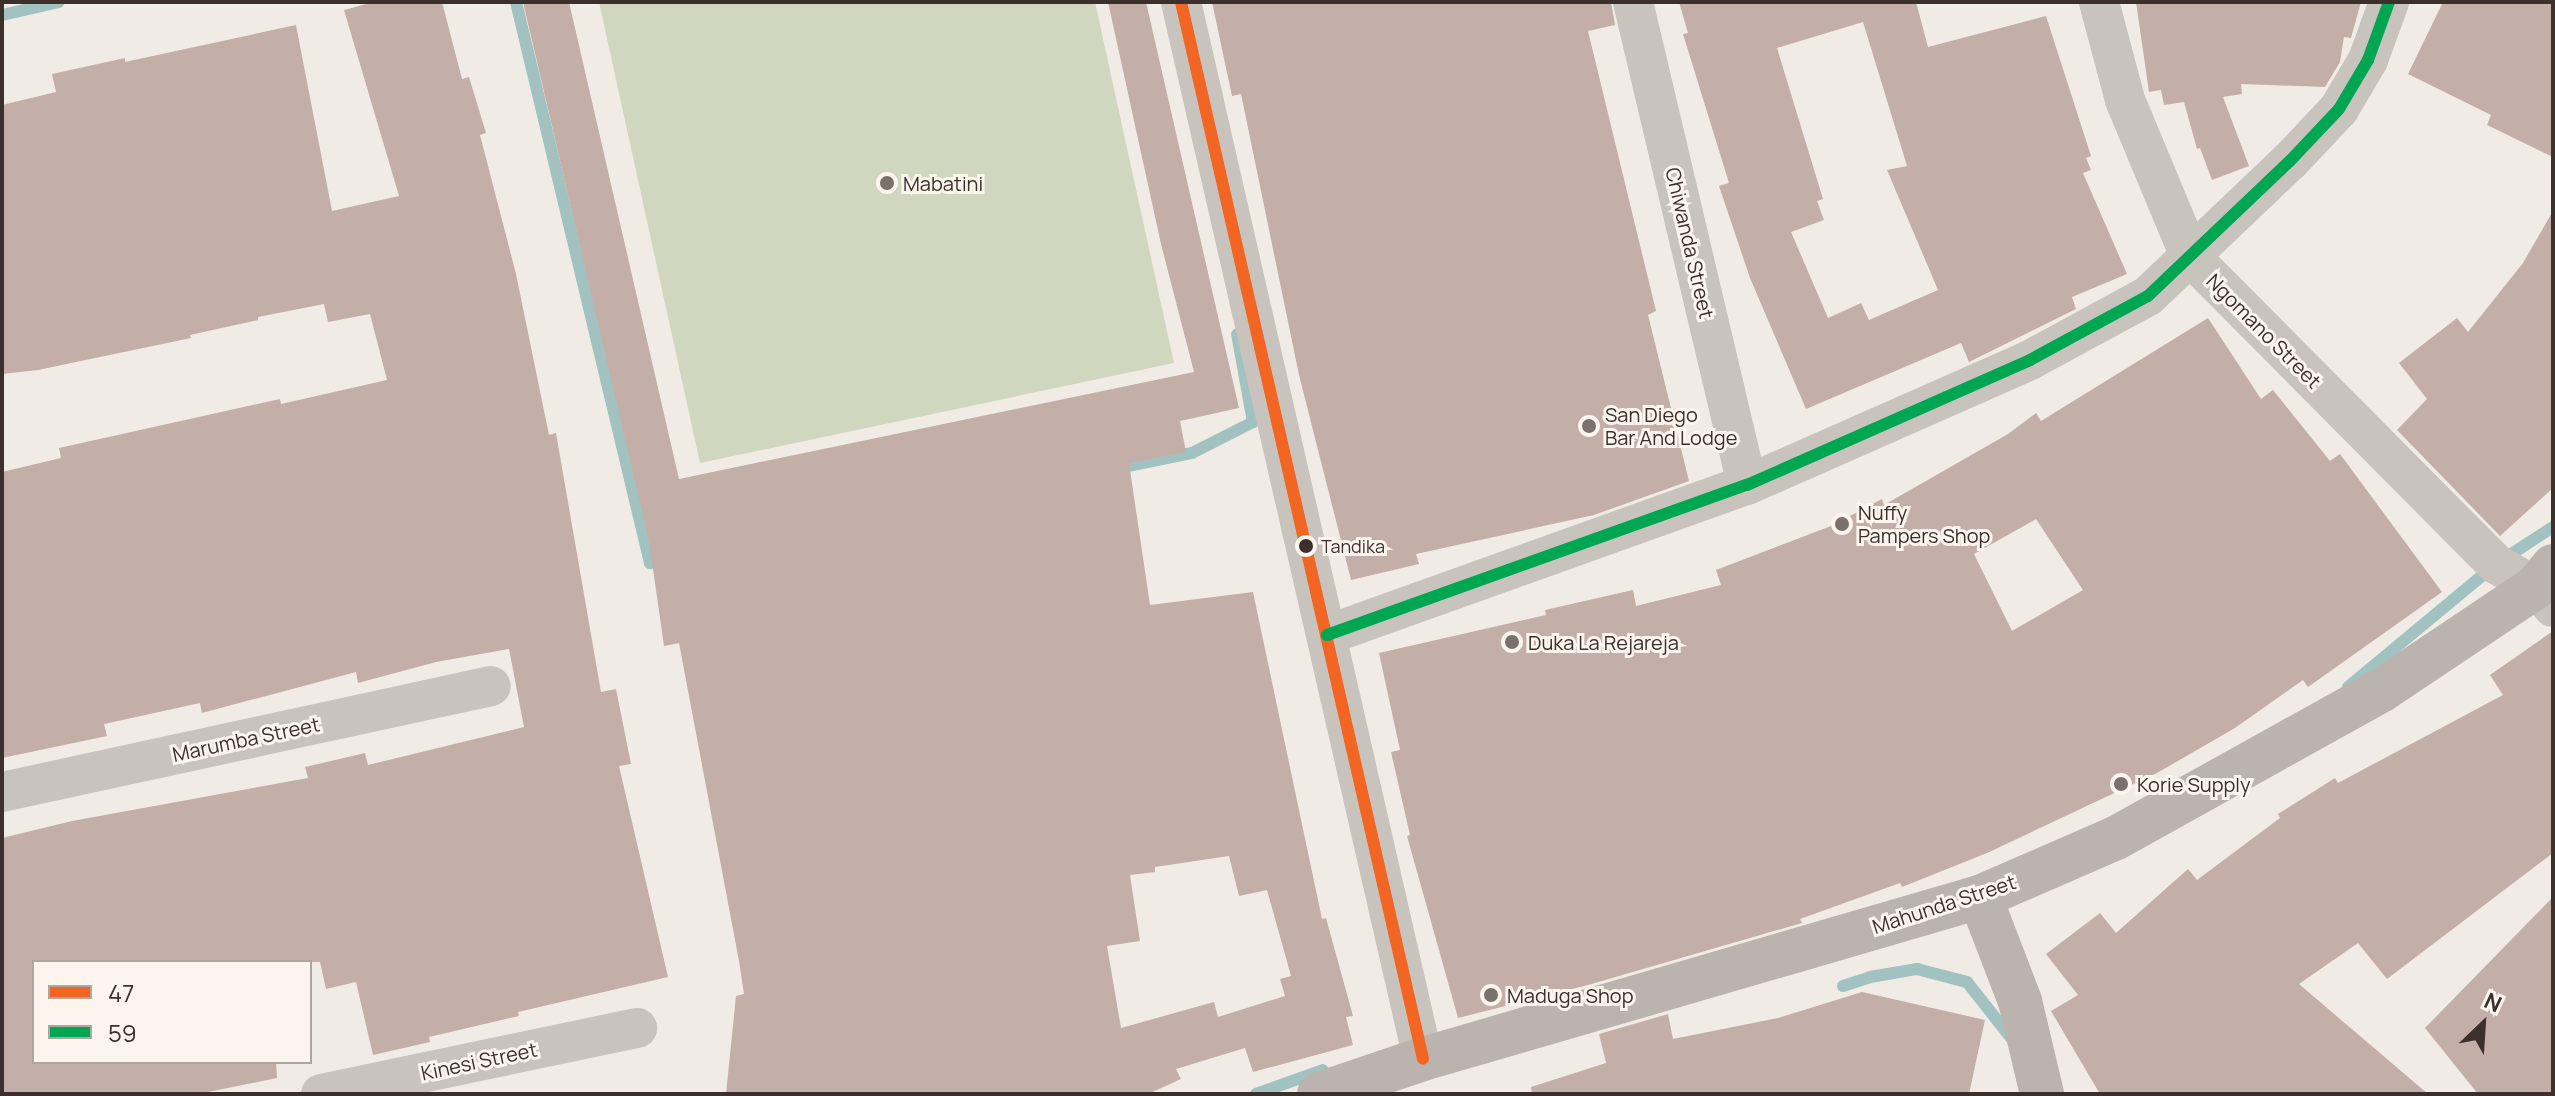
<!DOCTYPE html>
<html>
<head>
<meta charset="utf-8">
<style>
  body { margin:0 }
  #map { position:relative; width:2555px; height:1096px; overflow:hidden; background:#f0ebe5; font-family:Manrope,sans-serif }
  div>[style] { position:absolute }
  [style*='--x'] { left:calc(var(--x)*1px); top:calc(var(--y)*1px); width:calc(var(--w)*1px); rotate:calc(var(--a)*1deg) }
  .green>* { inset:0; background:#d1d6bf }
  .stream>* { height:12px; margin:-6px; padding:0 6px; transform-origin:6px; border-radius:6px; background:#a1c2c1 }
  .building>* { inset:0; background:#c3afa7 }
  .street>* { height:40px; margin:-20px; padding:0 20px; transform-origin:20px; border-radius:20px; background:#c9c3be }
  .secondary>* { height:44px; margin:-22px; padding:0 22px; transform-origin:22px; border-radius:22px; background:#bab3ae }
  .bus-1>* { height:12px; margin:-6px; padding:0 6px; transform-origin:6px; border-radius:6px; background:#f26522 }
  .bus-2>* { height:12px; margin:-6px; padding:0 6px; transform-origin:6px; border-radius:6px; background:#00a651 }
  .dots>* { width:22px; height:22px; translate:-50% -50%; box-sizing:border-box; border:4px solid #fbf5ee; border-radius:50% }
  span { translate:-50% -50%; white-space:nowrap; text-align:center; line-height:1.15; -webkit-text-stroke:6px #fbf5ee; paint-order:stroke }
  .bus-label { font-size:18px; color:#3b302b }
  .left { translate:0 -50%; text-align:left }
  .poi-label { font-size:20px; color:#3b302b }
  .street-label { font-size:20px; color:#3b302b }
  .frame { position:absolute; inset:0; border:4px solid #3b302b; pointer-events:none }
  .legend { position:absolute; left:32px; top:960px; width:280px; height:104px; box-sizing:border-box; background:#fbf5ee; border:2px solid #aea6a0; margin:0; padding:10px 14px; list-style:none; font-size:24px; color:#3b302b }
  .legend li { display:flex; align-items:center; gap:16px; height:40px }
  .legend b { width:40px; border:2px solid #aea6a0 }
  .north { position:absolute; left:2443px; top:984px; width:80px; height:80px; -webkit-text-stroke:6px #fbf5ee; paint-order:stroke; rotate:25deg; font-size:22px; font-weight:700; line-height:32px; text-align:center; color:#3b302b }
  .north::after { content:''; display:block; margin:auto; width:28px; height:36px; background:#3b302b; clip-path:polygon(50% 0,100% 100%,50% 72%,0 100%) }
</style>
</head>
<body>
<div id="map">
  <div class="green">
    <div style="clip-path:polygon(599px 2px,1095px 2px,1174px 363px,700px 463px)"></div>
  </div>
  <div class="stream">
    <div style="--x:516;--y:2;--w:577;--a:76.57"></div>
    <div style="--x:650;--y:563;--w:18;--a:-13"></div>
    <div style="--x:2;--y:15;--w:58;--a:-12.8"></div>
    <div style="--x:1113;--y:469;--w:81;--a:-11.4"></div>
    <div style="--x:1192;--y:453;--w:68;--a:-26.9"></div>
    <div style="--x:1253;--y:422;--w:89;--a:-100.3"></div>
    <div style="--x:2348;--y:687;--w:192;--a:-39.7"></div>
    <div style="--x:2496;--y:564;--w:68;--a:-33"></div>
    <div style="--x:1843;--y:986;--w:28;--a:-18"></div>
    <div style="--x:1870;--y:977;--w:48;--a:-9.7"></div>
    <div style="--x:1917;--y:969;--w:52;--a:14.6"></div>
    <div style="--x:1967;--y:982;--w:73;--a:51.7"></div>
    <div style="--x:1256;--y:1094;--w:71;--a:-19.7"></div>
  </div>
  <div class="building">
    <div style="clip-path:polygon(374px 2px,442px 2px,462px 79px,469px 77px,486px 133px,480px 135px,516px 274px,549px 435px,556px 433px,601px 692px,616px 689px,631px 764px,619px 766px,668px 977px,518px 1012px,519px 1016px,429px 1037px,430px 1042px,373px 1055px,356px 982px,326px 989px,320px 962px,34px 962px,34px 1062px,276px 1062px,277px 1078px,198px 1094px,2px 1094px,2px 838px,72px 821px,308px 778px,305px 767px,365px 753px,368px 765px,524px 727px,509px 649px,436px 662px,358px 683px,356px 672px,202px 713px,200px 703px,104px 724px,107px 736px,2px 758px,2px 472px,61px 458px,59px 448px,280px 399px,281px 404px,387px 380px,370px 314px,328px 322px,324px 304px,258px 317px,258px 320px,190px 335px,191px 338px,38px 370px,2px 374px,2px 105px,56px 92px,52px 74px,125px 58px,125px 62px,296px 25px,332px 211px,399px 196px,344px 10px)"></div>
    <div style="clip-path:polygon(evenodd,523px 2px,569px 2px,679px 479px,1194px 372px,1161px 244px,1108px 2px,1146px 2px,1239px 408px,1180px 421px,1186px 452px,1129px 463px,1150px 605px,1253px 592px,1322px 919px,1326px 918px,1353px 1016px,1346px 1017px,1353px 1045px,1253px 1072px,1245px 1048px,1176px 1069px,1181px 1079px,1148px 1094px,726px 1094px,736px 996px,744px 994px,739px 961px,679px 643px,664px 646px,649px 541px,523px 2px,1229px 856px,1239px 896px,1267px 890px,1291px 976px,1280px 979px,1285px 996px,1218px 1017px,1214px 1002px,1121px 1028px,1107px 946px,1140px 941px,1130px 875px,1155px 872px,1155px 867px,1229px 856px)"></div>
    <div style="clip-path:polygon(1212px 2px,1611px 2px,1615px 25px,1588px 31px,1656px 311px,1648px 315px,1689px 481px,1594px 515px,1416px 554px,1419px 564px,1351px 580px,1299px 375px,1241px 94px,1232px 96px)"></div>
    <div style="clip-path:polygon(evenodd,1679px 2px,1916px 2px,1928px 47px,2046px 16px,2091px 156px,2086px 158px,2091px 170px,2083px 173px,2127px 274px,2072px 297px,2076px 309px,1969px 362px,1961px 343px,1806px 409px,1750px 278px,1719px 186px,1729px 183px,1683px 34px,1688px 33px,1679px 2px,1863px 22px,1907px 166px,1887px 170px,1938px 290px,1869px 320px,1861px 303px,1828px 318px,1791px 232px,1824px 220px,1817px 201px,1823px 199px,1777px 48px,1863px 22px)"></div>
    <div style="clip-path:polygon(2136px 2px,2361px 2px,2351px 38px,2344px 37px,2340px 62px,2325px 87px,2241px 84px,2242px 94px,2223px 97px,2249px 166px,2212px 180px,2200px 148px,2197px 149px,2184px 102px,2164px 105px,2161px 90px,2149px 92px)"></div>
    <div style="clip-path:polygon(2443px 2px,2553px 2px,2553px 157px,2487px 125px,2491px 115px,2408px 74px)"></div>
    <div style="clip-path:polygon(2553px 211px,2553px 488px,2500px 536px,2397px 430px,2427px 399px,2399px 363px,2457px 318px,2468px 332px,2523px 263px)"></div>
    <div style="clip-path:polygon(evenodd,2208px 318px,2261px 399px,2273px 390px,2330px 461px,2340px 454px,2442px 592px,2308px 687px,2303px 680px,2235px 728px,2157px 773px,1987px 853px,1902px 887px,1900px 883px,1800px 919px,1802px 923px,1588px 985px,1458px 1018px,1407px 836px,1410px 835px,1391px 752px,1400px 750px,1379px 653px,1546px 615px,1545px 610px,1633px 590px,1636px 606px,1721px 585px,1716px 570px,1831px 526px,1882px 499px,1884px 505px,2008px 434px,2036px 413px,2041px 421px,2208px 318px,2036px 519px,2083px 590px,2012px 631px,1974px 554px,2036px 519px)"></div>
    <div style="clip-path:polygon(2553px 631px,2553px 853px,2387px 979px,2358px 943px,2299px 984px,2428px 1094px,2100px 1094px,2051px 1011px,2078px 995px,2046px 954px,2100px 913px,2116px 933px,2188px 869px,2197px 880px,2280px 818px,2278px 814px,2335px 778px,2338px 783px,2503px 695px,2490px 675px)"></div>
    <div style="clip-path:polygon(2553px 897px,2553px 1094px,2478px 1094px,2425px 1028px)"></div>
    <div style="clip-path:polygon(1862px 992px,1985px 1020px,1969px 1094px,1532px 1094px,1531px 1087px,1606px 1063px,1599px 1034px,1668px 1014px,1673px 1039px,1778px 1018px)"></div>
  </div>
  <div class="street">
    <div style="--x:1181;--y:2;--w:1084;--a:77.1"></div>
    <div style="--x:1633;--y:2;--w:496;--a:76.7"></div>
    <div style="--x:2099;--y:2;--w:101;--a:75.1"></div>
    <div style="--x:2125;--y:100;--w:169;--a:67.4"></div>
    <div style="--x:2190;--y:256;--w:434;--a:45.2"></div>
    <div style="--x:2496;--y:564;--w:46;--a:29.9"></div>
    <div style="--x:2536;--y:587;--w:26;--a:50"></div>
    <div style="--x:1327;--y:635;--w:446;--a:-19.7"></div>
    <div style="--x:1747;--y:485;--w:309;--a:-23.8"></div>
    <div style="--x:2030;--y:360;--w:134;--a:-28.5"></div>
    <div style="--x:2148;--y:296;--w:196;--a:-43.6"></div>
    <div style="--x:2290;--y:161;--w:71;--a:-46.7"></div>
    <div style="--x:2339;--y:109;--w:57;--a:-59.4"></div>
    <div style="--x:2368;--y:60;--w:62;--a:-70.1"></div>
    <div style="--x:2;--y:792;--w:500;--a:-12.23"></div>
    <div style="--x:321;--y:1094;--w:323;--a:-11.8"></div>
  </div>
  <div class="secondary">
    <div style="--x:1980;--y:897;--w:111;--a:69"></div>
    <div style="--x:2020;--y:1001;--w:96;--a:76.7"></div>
    <div style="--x:1319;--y:1094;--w:110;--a:-18.6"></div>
    <div style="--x:1423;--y:1059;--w:580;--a:-16.22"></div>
    <div style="--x:1980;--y:897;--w:148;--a:-23.5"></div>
    <div style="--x:2116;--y:838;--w:304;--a:-29.1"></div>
    <div style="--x:2382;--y:690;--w:185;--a:-33.8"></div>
    <div style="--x:2536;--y:587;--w:27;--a:-51"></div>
  </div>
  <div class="bus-1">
    <div style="--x:1181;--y:2;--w:1084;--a:77.1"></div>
  </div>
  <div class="bus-2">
    <div style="--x:1327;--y:635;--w:446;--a:-19.7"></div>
    <div style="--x:1747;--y:485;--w:309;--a:-23.8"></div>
    <div style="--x:2030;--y:360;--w:134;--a:-28.5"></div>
    <div style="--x:2148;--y:296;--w:196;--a:-43.6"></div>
    <div style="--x:2290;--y:161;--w:71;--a:-46.7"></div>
    <div style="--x:2339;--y:109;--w:57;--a:-59.4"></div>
    <div style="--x:2368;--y:60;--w:62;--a:-70.1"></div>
  </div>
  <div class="dots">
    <div style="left:887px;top:183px;background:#7a716c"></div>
    <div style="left:1589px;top:426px;background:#7a716c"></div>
    <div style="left:1842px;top:524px;background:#7a716c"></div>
    <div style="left:1306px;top:546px;background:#3b302b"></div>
    <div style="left:1512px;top:642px;background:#7a716c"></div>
    <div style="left:2121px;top:784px;background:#7a716c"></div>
    <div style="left:1491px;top:995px;background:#7a716c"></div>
  </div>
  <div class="bus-label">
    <span class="left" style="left:1321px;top:546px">Tandika</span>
  </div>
  <div class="poi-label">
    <span class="left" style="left:903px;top:183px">Mabatini</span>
    <span class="left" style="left:1605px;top:426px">San Diego<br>Bar And Lodge</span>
    <span class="left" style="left:1858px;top:524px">Nuffy<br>Pampers Shop</span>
    <span class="left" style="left:1528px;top:642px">Duka La Rejareja</span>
    <span class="left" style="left:2137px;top:784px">Korie Supply</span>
    <span class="left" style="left:1507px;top:995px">Maduga Shop</span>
  </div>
  <div class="street-label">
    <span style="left:1690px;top:243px;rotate:77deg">Chiwanda Street</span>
    <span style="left:2264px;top:331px;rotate:45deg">Ngomano Street</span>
    <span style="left:246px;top:739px;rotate:-12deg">Marumba Street</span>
    <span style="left:1944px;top:904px;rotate:-18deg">Mahunda Street</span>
    <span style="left:479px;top:1061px;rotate:-12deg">Kinesi Street</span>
  </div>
  <div class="frame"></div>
  <ul class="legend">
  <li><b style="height:10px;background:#f26522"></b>47</li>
  <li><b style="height:10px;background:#00a651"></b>59</li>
  </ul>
  <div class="north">N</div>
</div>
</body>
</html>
